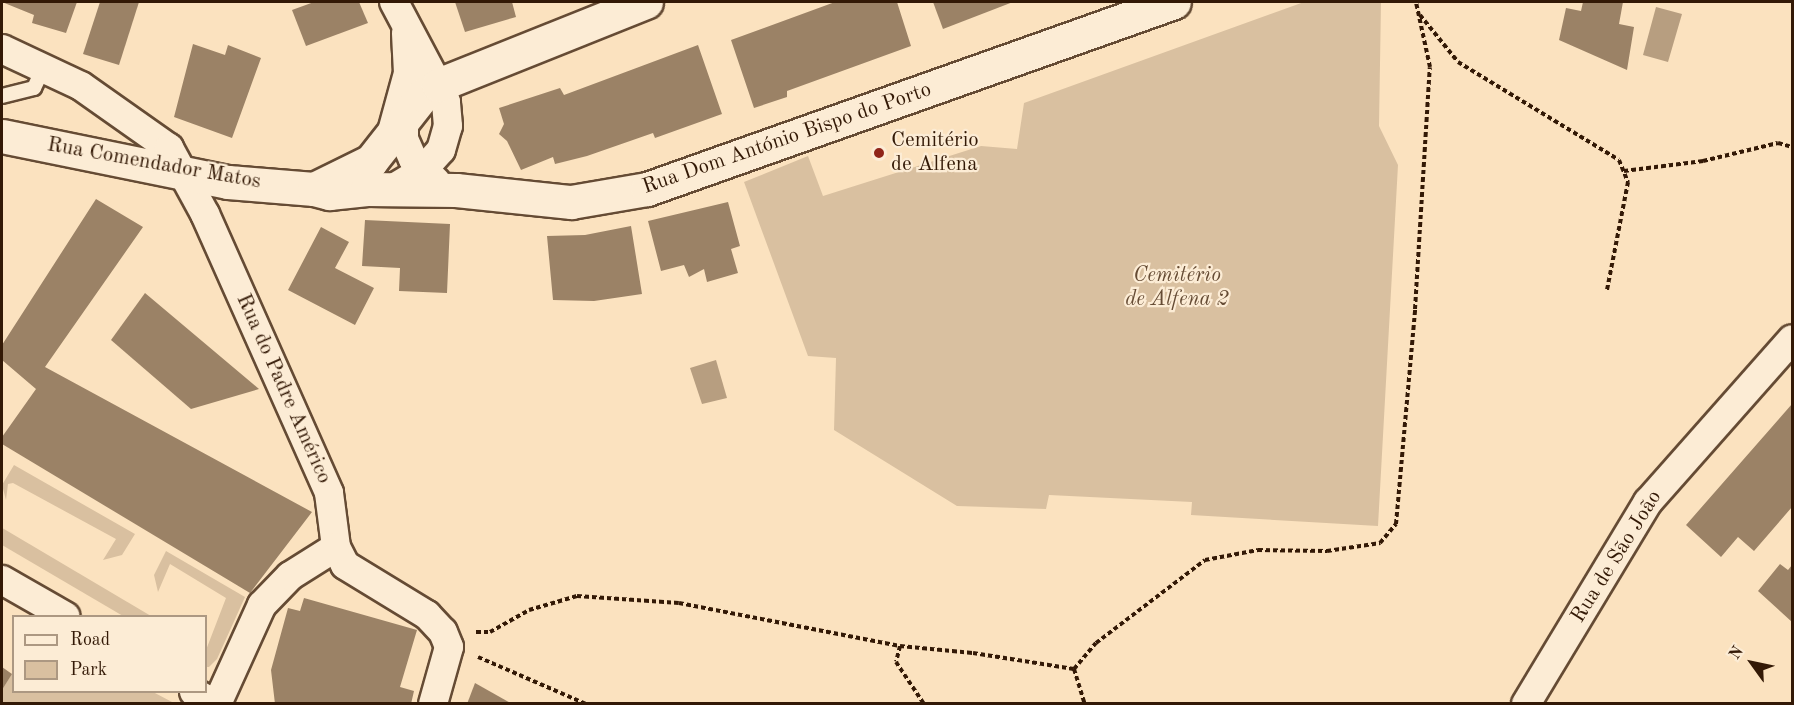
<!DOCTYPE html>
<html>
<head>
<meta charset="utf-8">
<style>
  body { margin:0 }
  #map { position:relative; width:1794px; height:705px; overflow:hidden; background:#fbe2bf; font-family:"Old Standard TT",serif }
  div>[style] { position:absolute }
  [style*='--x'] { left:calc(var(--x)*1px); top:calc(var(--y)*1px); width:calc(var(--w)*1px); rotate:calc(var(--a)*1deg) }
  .green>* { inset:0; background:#d9c0a0 }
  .water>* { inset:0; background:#b79e80 }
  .building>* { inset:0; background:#9b8266 }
  .path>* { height:4px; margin-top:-2px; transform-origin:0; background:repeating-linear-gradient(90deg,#331906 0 4.5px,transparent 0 7.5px) }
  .roads { filter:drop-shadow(2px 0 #654b34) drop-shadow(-2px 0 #654b34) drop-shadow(0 2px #654b34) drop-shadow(0 -2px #654b34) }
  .service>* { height:14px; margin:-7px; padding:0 7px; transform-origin:7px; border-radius:7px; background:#fcecd5 }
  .minor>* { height:28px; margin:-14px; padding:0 14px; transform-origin:14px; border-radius:14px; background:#fcecd5 }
  .tertiary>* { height:33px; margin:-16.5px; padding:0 16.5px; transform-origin:16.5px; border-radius:16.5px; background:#fcecd5 }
  .dots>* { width:16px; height:16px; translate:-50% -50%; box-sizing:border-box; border:3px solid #fcecd5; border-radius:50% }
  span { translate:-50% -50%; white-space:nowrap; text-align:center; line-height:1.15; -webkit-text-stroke:4.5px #fcecd5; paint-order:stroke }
  .street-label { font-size:21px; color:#331906 }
  .poi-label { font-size:21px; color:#331906 }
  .left { translate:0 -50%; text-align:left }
  .park-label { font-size:21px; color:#654b34; font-style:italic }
  .frame { position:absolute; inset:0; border:3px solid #331906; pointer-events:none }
  .legend { position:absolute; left:12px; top:615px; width:195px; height:78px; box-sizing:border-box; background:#fcecd5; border:2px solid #ac9882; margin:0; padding:8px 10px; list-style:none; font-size:18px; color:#331906 }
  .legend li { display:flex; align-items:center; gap:12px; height:30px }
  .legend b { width:30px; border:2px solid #ac9882 }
  .north { position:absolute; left:1722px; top:633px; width:60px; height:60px; -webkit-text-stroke:4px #fcecd5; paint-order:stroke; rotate:303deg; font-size:16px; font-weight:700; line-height:24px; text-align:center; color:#331906 }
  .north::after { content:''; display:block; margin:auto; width:21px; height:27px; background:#331906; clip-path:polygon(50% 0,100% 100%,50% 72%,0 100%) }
</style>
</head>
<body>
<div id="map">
  <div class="green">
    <div style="clip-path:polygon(1304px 2px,1381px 2px,1379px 126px,1398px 165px,1378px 526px,1191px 515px,1192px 502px,1049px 495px,1046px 509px,957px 506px,834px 430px,836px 358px,808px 356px,744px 182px,808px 156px,823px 196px,981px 146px,1017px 149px,1024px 103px)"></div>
    <div style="clip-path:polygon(14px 465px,135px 534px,122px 555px,103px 560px,116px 539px,13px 483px,8px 484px,6px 500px,2px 485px)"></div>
    <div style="clip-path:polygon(2px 528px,4px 529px,151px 616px,123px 616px,2px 545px)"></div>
    <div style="clip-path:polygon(166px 551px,245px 597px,217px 659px,209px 667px,206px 667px,206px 650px,226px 598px,170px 564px,158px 592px,154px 575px)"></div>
    <div style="clip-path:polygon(13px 672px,14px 692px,153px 692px,174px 703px,2px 704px,2px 690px)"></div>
  </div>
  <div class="water">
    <div style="clip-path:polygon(1656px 7px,1682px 14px,1668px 62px,1643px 55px)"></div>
    <div style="clip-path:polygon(716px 360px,727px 398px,702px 404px,690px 368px)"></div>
  </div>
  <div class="building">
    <div style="clip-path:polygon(2px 2px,77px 2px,66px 33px,32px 23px,34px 15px)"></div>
    <div style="clip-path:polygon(100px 2px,139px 2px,119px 65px,83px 54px)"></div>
    <div style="clip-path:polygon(314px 2px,359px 2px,368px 23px,306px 46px,292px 10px)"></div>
    <div style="clip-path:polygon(455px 2px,512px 2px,516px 17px,465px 32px)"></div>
    <div style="clip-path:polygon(835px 2px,897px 2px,911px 46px,787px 91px,787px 97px,754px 108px,731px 40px)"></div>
    <div style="clip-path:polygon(933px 2px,1013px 2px,943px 29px)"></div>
    <div style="clip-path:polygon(1583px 2px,1623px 2px,1619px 24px,1634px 27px,1627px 70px,1559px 40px,1566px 8px,1581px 11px)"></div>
    <div style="clip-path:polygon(193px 44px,225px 55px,228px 45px,261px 58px,232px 138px,174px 117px)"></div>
    <div style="clip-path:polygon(698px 45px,722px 114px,655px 138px,653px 133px,587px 156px,555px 164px,553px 157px,521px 170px,507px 141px,499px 134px,504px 124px,499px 108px,560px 88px,564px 95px)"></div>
    <div style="clip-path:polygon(96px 199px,143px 227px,45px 367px,312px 512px,250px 593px,2px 444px,2px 437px,36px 389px,2px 360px,2px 345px)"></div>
    <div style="clip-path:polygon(728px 202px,740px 246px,731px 249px,738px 273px,707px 282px,704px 269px,689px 277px,684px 265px,661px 271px,648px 221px)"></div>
    <div style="clip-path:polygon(365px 220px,450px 224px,447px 293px,399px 291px,400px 268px,362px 266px)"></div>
    <div style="clip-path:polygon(631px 226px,642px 294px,594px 301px,553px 300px,547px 236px,585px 235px)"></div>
    <div style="clip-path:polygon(321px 227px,349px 242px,335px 268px,374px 288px,355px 325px,288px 290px)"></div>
    <div style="clip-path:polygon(145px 293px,259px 389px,191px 409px,111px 340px)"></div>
    <div style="clip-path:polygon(1792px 404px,1792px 507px,1754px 551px,1738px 537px,1721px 557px,1686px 525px)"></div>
    <div style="clip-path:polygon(1780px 564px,1788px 570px,1792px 565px,1792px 622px,1758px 591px)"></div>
    <div style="clip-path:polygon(304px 598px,417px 630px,400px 687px,414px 691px,411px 704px,275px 704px,271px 670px,288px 608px,300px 611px)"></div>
    <div style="clip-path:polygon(2px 667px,12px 674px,2px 690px)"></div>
    <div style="clip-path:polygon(475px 683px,512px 704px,467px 704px)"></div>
  </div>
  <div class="path">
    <div style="--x:1420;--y:15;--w:60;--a:51"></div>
    <div style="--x:1458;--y:62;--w:188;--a:31.3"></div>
    <div style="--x:1619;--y:160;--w:24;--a:68"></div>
    <div style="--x:1628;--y:182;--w:110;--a:101"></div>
    <div style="--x:1624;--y:171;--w:80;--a:-7.2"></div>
    <div style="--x:1703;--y:161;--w:77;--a:-13.5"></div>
    <div style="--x:1778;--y:143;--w:15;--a:16"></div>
    <div style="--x:476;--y:632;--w:14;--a:0"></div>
    <div style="--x:490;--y:632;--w:45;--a:-29.4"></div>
    <div style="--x:529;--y:610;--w:50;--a:-16.3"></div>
    <div style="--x:577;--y:596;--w:102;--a:3.9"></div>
    <div style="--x:679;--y:603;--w:225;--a:11"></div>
    <div style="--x:900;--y:646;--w:73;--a:5.5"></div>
    <div style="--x:973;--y:653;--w:102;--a:9"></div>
    <div style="--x:1074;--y:669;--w:37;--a:73"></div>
    <div style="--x:900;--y:646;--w:16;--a:104"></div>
    <div style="--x:896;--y:662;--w:50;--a:56.3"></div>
    <div style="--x:478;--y:657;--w:118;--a:23.5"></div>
    <div style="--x:1074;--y:669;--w:34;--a:-50"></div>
    <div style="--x:1096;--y:643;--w:137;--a:-37.3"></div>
    <div style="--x:1205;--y:560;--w:54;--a:-10.7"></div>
    <div style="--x:1258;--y:550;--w:69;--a:0.8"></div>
    <div style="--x:1327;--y:551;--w:54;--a:-8.6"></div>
    <div style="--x:1380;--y:543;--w:25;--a:-50"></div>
    <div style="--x:1396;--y:524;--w:216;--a:-84.9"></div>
    <div style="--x:1415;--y:309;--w:242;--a:-86.5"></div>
    <div style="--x:1430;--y:67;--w:66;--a:-102.2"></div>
  </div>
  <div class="roads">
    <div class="service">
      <div style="--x:2;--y:96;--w:33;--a:-14"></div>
      <div style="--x:34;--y:88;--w:21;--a:-65"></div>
    </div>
    <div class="minor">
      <div style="--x:2;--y:49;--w:87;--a:25.1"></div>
      <div style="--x:81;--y:86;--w:108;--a:35.2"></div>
      <div style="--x:169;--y:148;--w:75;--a:61.4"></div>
      <div style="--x:205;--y:214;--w:305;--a:66"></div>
      <div style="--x:329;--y:493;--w:54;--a:82.6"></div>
      <div style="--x:336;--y:547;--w:20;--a:63"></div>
      <div style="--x:345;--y:565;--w:96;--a:31.4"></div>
      <div style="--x:427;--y:615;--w:23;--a:47"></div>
      <div style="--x:443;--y:632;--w:16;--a:68"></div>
      <div style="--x:449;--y:647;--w:59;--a:105.7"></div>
      <div style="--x:404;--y:104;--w:35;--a:90"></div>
      <div style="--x:404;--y:139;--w:22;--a:66"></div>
      <div style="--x:413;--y:159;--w:32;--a:44"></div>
      <div style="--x:393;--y:128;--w:57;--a:-74.7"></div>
      <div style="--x:408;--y:73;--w:40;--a:-92.9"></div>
      <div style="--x:392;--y:189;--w:35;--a:-31"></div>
      <div style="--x:422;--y:171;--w:28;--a:-48"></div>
      <div style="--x:441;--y:150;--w:25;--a:-74"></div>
      <div style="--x:448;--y:126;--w:24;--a:-95"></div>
      <div style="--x:446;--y:102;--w:19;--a:-115"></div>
      <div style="--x:438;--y:85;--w:94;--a:-117.9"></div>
      <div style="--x:2;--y:580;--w:73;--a:29.7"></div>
      <div style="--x:194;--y:692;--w:24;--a:30"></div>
      <div style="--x:217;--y:704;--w:109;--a:-65.6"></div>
      <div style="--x:262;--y:605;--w:40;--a:-46"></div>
      <div style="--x:290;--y:576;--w:54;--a:-32.2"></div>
      <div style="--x:1526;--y:704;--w:236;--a:-58.9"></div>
      <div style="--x:1648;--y:502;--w:217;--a:-48.5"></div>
    </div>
    <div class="tertiary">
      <div style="--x:2;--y:136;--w:231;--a:11.5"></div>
      <div style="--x:228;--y:182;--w:86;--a:4.7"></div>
      <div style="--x:314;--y:189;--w:64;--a:-26.2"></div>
      <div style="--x:371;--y:161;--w:84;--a:-51.8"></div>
      <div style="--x:423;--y:95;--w:18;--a:-34"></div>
      <div style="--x:438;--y:85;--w:224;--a:-21.8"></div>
      <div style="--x:314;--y:189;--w:16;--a:15"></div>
      <div style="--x:329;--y:193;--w:38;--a:-6"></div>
      <div style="--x:367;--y:189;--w:89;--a:0.6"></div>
      <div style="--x:456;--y:190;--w:116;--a:6"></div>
      <div style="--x:571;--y:202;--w:77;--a:-9.7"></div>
      <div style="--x:647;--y:189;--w:559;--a:-19.54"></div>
    </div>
  </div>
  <div class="dots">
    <div style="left:879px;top:153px;background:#8f2418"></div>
  </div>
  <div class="street-label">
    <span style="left:787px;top:139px;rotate:-19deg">Rua Dom António Bispo do Porto</span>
    <span style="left:154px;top:164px;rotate:10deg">Rua Comendador Matos</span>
    <span style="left:283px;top:389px;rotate:66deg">Rua do Padre Américo</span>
    <span style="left:1617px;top:557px;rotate:-58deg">Rua de São João</span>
  </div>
  <div class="poi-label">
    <span class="left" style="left:891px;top:153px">Cemitério<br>de Alfena</span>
  </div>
  <div class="park-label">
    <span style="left:1177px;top:288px">Cemitério<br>de Alfena 2</span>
  </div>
  <div class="frame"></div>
  <ul class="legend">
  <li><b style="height:8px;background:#fcecd5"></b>Road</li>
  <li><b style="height:16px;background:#d9c0a0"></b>Park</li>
  </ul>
  <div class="north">N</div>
</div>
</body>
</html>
